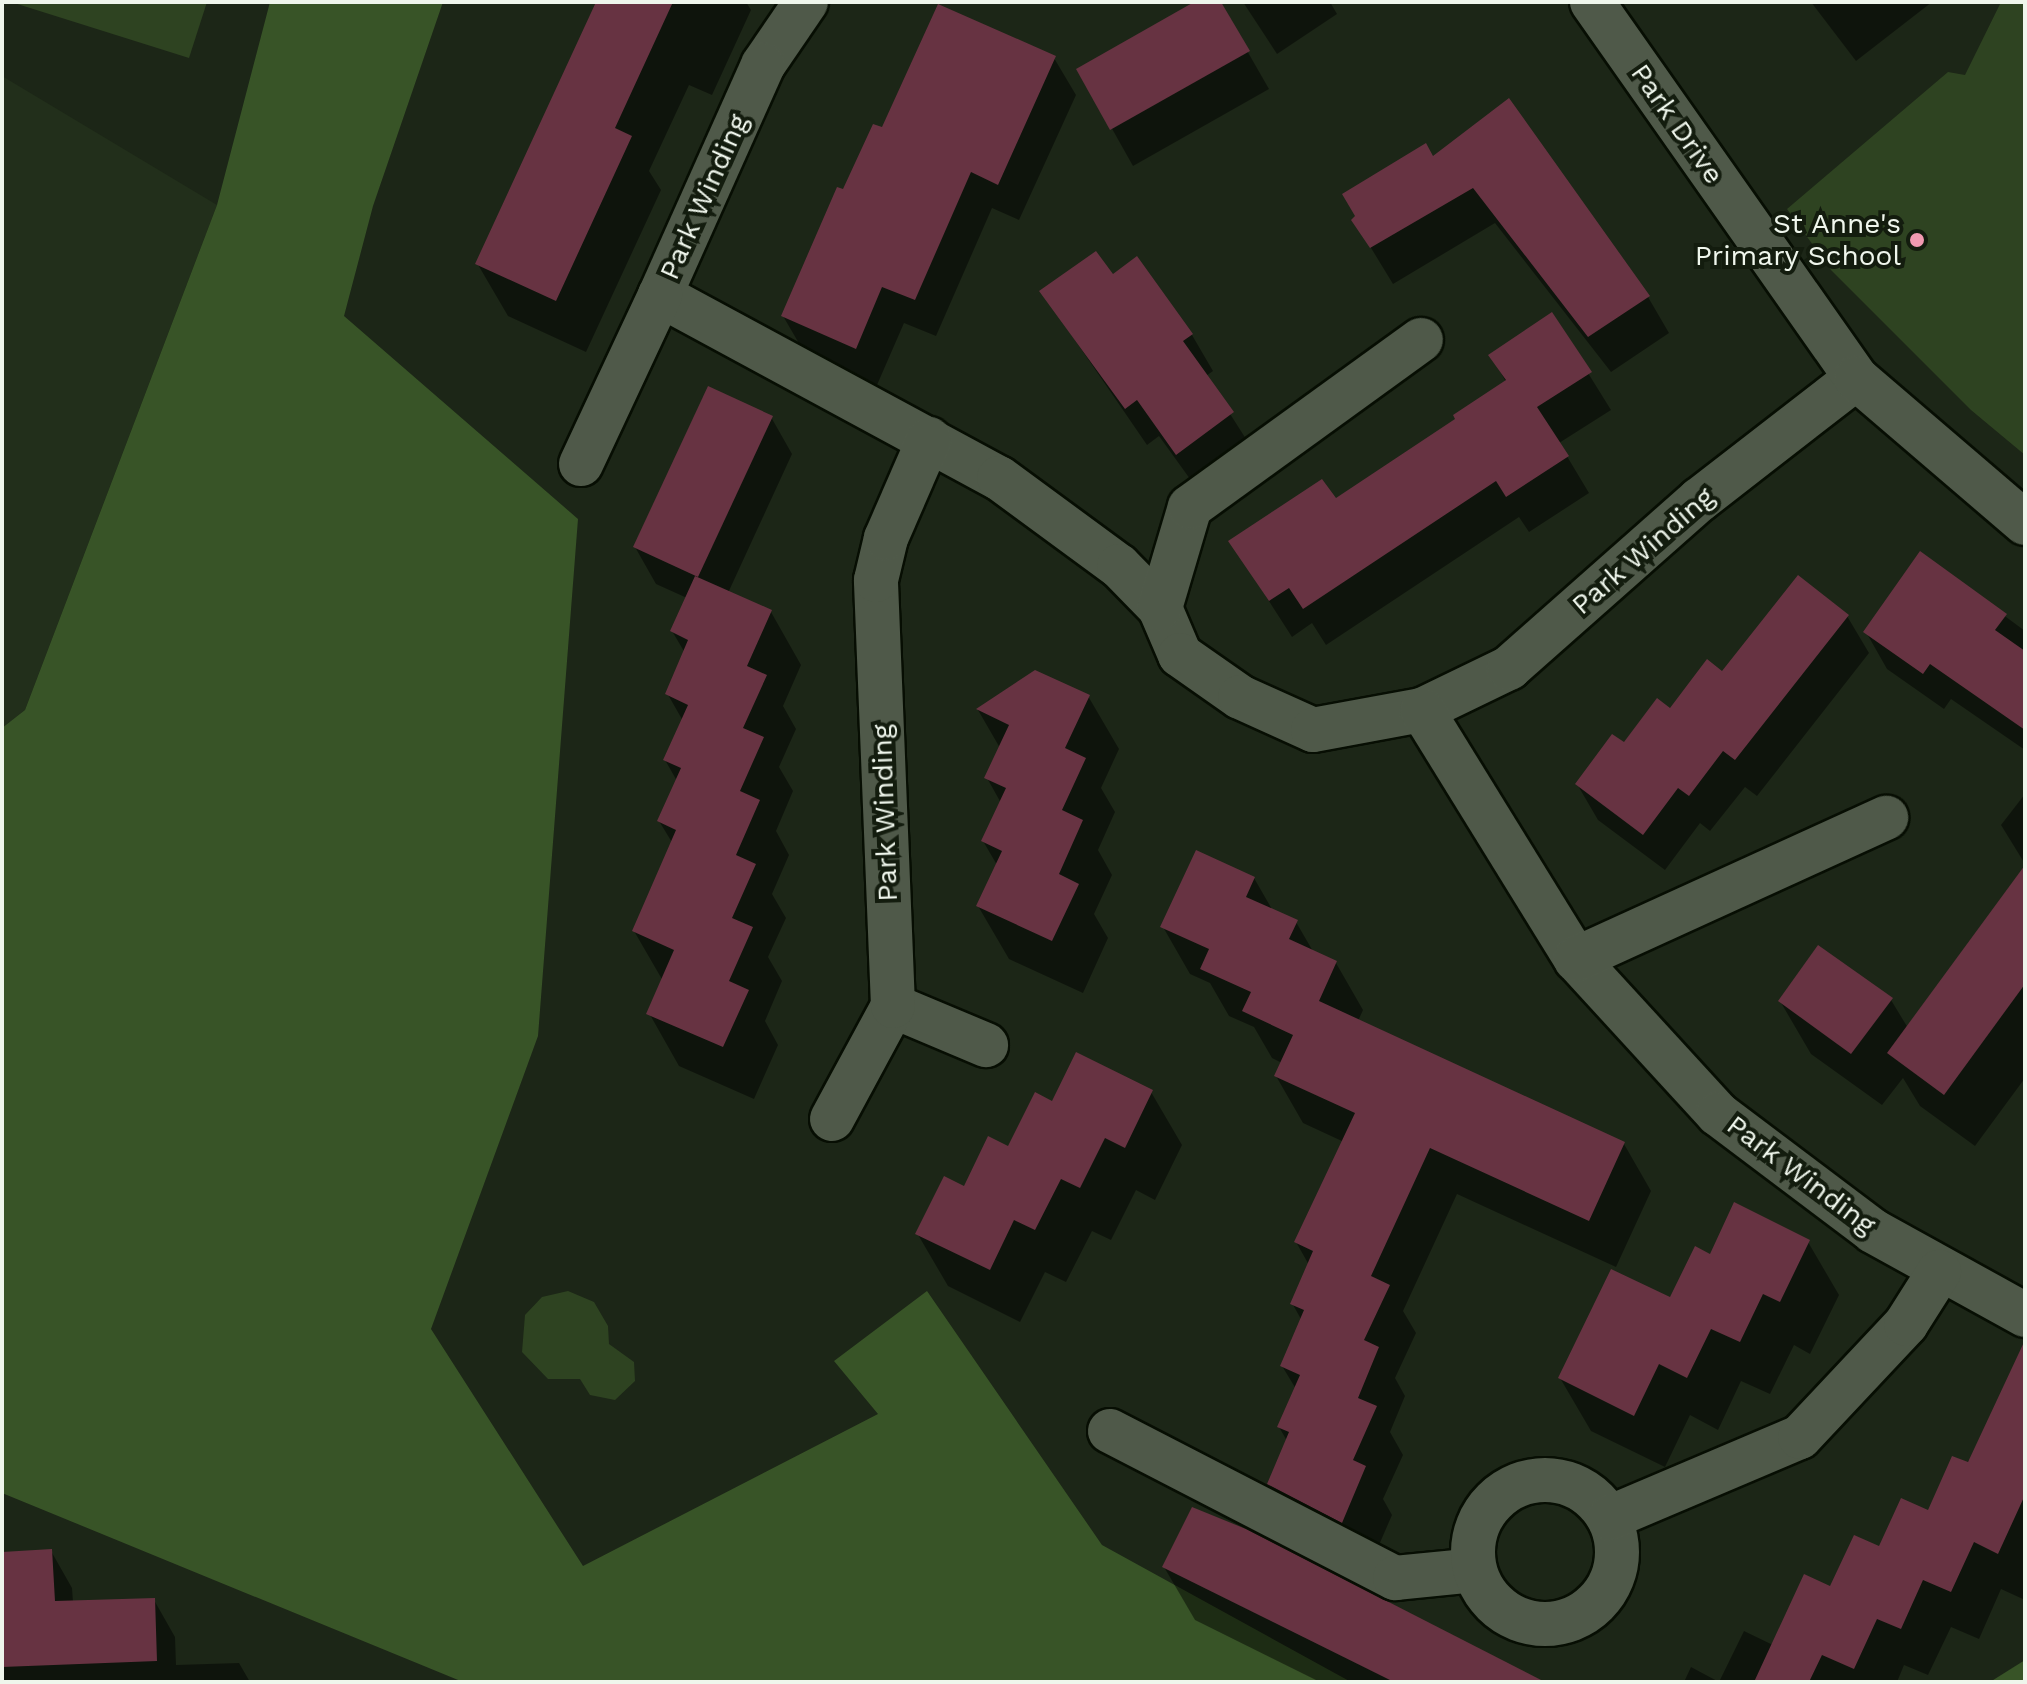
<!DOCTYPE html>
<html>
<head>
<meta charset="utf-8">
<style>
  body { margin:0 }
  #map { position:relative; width:2027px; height:1684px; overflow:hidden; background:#1c2617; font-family:"Work Sans",sans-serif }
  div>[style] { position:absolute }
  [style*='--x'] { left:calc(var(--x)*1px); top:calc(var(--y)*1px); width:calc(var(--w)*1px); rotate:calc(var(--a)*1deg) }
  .built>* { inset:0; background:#222f1b }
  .green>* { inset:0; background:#2e4321 }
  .forest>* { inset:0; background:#385427 }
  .shadow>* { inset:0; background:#0007 }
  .building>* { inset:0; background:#673342 }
  .roads { filter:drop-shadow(2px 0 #070e03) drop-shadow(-2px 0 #070e03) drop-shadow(0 2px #070e03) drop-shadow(0 -2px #070e03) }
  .minor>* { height:44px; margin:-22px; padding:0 22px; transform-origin:22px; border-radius:22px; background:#4f5949 }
  .minor>.ring { margin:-22px; padding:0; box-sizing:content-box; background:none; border:44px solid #4f5949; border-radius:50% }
  .dots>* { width:22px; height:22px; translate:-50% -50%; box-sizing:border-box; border:4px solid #131c0e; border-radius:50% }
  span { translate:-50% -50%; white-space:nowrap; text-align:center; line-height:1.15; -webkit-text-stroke:8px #131c0e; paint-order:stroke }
  .street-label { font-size:28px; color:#eff6ec }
  .poi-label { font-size:28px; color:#eff6ec }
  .right { translate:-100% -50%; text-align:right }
  .frame { position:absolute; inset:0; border:4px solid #eff6ec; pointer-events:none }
</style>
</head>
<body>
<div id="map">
  <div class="built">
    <div style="clip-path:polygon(2px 76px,217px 205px,25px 710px,2px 728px)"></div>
  </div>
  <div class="green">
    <div style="clip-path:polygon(11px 2px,207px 2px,189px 58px)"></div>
    <div style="clip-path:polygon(2001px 2px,2025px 2px,2025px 455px,1971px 410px,1831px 270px,1787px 209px,1948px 72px,1965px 75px)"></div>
    <div style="clip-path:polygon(568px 1291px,594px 1302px,608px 1326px,609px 1344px,634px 1362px,635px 1381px,615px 1400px,590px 1395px,580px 1379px,548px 1379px,522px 1352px,525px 1315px,542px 1297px)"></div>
  </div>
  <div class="forest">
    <div style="clip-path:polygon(270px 2px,443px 2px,373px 206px,344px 316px,578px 519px,538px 1036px,431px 1329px,583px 1566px,878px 1414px,834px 1361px,927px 1291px,1102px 1545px,1351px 1682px,463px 1682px,2px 1493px,2px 728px,25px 710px,217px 205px)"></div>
    <div style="clip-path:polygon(2025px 1660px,2025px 1682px,1990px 1682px)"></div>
  </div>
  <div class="shadow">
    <div style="clip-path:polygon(598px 2px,746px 2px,751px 10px,712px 95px,689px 85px,649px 171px,661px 190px,586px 352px,508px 316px,477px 263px)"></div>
    <div style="clip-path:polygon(1198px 2px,1219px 2px,1269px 89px,1133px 166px,1079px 70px)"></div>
    <div style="clip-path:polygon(1243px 2px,1330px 2px,1337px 14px,1277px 54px)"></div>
    <div style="clip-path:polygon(1811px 2px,1932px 2px,1856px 61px)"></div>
    <div style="clip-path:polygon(1054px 58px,1076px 95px,1019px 220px,992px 208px,936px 336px,904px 323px,877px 385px,804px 352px,783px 316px,844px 192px,883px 130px)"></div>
    <div style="clip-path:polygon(1433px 159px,1648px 297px,1669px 333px,1611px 372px,1495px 223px,1393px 284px,1354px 220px)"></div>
    <div style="clip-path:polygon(1112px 276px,1192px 335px,1213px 371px,1206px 376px,1253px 450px,1198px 490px,1159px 436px,1147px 445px,1042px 292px)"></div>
    <div style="clip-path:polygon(1552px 315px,1611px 410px,1559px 443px,1589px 493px,1529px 532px,1519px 517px,1326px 645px,1312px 623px,1292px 637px,1231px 542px,1335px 501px,1458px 419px,1506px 382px,1491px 355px)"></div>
    <div style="clip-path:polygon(771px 417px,792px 454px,728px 593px,771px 612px,801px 665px,783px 706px,796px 729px,779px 767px,793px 791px,776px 831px,789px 855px,772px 894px,786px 918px,768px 957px,782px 981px,765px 1021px,778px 1045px,754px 1099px,679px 1066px,649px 1013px,663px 981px,634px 931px,673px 844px,659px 821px,677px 781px,665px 760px,683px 721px,667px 693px,685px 653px,672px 631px,687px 598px,656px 584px,635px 547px)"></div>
    <div style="clip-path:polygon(1921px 554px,2025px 631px,2025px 750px,1951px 699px,1944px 709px,1887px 669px,1866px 632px)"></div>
    <div style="clip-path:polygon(1847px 616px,1869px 653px,1757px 796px,1745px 787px,1710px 831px,1700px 823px,1665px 870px,1598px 820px,1577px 784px,1624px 745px,1723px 674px)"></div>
    <div style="clip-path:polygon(1088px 696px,1119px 749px,1101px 788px,1115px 812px,1098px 850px,1112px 875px,1094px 914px,1108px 938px,1083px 993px,1009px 959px,978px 906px,997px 865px,983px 841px,1001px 803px,987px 778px,1000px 748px,978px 710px)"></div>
    <div style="clip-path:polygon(2025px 794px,2025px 864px,2001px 825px)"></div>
    <div style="clip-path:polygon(2025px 872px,2025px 1078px,1975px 1146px,1920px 1106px,1903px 1078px,1882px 1105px,1811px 1054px,1780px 1001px,1891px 1000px,1908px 1028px)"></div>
    <div style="clip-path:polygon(1254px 878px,1273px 911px,1296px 922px,1314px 953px,1336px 963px,1363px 1010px,1358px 1021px,1624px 1144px,1651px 1191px,1616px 1267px,1457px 1194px,1403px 1311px,1416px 1333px,1395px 1378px,1405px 1396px,1390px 1432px,1403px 1455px,1383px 1499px,1392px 1515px,1369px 1568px,1296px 1531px,1269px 1483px,1287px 1441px,1279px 1427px,1296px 1389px,1282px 1366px,1302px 1321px,1292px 1303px,1309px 1265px,1296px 1242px,1344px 1142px,1303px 1123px,1276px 1076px,1282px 1063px,1272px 1058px,1254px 1027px,1229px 1016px,1210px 983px,1190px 974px,1163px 927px)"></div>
    <div style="clip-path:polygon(1151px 1092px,1182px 1145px,1155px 1200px,1136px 1190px,1111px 1240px,1092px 1231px,1066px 1282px,1045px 1272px,1020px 1322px,948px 1286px,917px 1233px,1053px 1104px)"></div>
    <div style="clip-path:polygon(1808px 1242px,1839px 1295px,1810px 1354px,1794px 1345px,1770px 1394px,1741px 1381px,1718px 1430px,1690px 1415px,1665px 1467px,1591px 1431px,1560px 1378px,1671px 1300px,1711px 1256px)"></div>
    <div style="clip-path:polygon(2025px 1386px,2025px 1600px,2001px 1589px,1979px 1639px,1951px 1627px,1928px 1675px,1904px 1665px,1897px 1682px,1684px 1682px,1691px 1667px,1719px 1682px,1744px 1631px,1773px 1645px,1831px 1588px,1929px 1513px)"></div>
    <div style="clip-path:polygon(51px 1551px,72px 1588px,73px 1602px,154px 1600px,175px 1637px,176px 1665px,239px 1663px,250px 1682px,2px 1682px,2px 1554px)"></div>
    <div style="clip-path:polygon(1164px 1567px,1528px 1682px,1320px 1682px,1195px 1620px)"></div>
  </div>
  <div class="building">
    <div style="clip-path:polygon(596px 2px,673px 2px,615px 128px,632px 136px,556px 301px,475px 264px)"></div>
    <div style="clip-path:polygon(1194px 2px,1221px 2px,1250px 51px,1110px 130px,1076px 69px)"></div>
    <div style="clip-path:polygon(938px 4px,1056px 56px,998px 185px,971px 172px,915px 300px,882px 287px,856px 349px,781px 316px,837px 187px,843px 189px,873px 124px,882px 127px)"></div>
    <div style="clip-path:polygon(1509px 98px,1650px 296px,1588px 337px,1473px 188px,1370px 248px,1351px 220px,1355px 216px,1342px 194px,1426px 143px,1433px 156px)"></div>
    <div style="clip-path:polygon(1096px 251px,1113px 274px,1137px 256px,1193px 334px,1183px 341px,1234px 412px,1176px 455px,1137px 400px,1125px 409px,1039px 291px)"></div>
    <div style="clip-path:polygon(1552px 312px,1592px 372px,1537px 407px,1569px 456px,1506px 497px,1496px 481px,1303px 609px,1289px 588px,1269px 601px,1228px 541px,1322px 479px,1336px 498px,1455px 419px,1453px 415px,1506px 380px,1488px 355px)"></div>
    <div style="clip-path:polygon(708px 386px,773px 416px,698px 577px,633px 547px)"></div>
    <div style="clip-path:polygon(1920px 551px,2007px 614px,1995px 630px,2025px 651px,2025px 730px,1930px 664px,1923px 674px,1863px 632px)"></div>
    <div style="clip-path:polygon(1798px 575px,1849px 615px,1735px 760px,1723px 751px,1689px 796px,1678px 788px,1643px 835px,1575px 784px,1612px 734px,1624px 742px,1657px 698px,1670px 708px,1707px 659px,1722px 671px)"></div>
    <div style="clip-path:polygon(695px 576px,772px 610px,747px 666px,767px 675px,743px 728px,764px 737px,740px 791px,760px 800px,736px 855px,756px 864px,732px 918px,753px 927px,729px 981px,749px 990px,723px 1047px,646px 1014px,674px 950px,632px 931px,676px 830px,657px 821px,681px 768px,663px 760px,688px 705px,665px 694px,688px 640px,670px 631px)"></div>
    <div style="clip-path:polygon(1035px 670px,1090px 695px,1065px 748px,1086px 758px,1062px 810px,1083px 820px,1059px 874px,1079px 884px,1052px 941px,976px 906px,1002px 851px,981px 841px,1006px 788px,984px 778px,1009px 725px,976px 709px)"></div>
    <div style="clip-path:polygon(1196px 850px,1255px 877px,1246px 897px,1298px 920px,1289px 939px,1337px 961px,1319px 1001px,1625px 1142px,1589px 1221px,1430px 1148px,1371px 1276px,1390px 1285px,1364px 1340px,1379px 1347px,1358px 1398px,1377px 1406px,1353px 1460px,1366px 1466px,1342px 1523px,1267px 1484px,1289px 1432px,1277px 1427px,1300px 1375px,1280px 1366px,1304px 1310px,1290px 1304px,1313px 1251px,1294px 1242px,1355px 1113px,1274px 1076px,1293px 1035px,1242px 1011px,1251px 992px,1200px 969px,1209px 949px,1160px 927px)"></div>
    <div style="clip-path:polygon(2025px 865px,2025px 984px,1944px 1095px,1887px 1053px)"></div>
    <div style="clip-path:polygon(1818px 945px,1893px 998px,1851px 1054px,1778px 1001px)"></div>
    <div style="clip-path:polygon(1076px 1052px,1153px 1090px,1125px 1148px,1105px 1138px,1080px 1188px,1061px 1179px,1035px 1230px,1014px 1220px,990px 1270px,915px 1234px,944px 1176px,964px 1186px,988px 1136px,1008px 1146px,1035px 1092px,1052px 1101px)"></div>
    <div style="clip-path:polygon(1734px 1202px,1810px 1240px,1780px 1302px,1763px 1294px,1740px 1342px,1711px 1329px,1687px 1378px,1659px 1364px,1634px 1416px,1558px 1378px,1611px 1269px,1670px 1297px,1695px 1246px,1710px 1254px)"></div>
    <div style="clip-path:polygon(2025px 1340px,2025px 1495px,1998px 1554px,1974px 1542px,1951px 1592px,1923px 1580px,1901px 1629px,1877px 1619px,1854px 1669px,1822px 1655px,1809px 1682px,1754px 1682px,1804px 1574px,1830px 1586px,1854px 1535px,1879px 1546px,1901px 1498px,1928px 1510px,1952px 1456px,1968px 1462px)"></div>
    <div style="clip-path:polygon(1192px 1507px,1246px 1529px,1545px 1682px,1394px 1682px,1162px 1567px)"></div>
    <div style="clip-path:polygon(52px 1549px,55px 1601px,155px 1598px,157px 1661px,2px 1667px,2px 1552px)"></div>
  </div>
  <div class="roads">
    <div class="minor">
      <div style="--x:806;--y:2;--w:76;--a:124.3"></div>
      <div style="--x:763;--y:65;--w:252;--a:114.1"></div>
      <div style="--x:660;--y:295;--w:385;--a:28.4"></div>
      <div style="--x:999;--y:478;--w:149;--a:36.3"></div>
      <div style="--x:1119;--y:566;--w:59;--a:45.7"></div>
      <div style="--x:1160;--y:608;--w:51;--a:66.9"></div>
      <div style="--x:1180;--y:655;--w:73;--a:35"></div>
      <div style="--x:1240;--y:697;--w:80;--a:24.3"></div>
      <div style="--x:1313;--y:730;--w:111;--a:-10.4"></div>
      <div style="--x:1422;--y:710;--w:97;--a:-25.8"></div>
      <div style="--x:1509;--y:668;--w:254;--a:-41.5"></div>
      <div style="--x:1699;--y:500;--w:199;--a:-37.8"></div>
      <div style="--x:1592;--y:2;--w:459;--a:54.9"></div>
      <div style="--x:1856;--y:378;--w:223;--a:40.6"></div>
      <div style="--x:581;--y:464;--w:187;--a:-64.9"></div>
      <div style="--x:1160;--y:608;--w:105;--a:-73.5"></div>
      <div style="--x:1190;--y:507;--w:285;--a:-35.9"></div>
      <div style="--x:1422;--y:710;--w:293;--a:58.3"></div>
      <div style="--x:1576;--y:959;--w:210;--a:47.5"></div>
      <div style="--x:1718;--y:1114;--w:194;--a:37"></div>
      <div style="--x:1873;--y:1231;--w:174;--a:28.9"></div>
      <div style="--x:1576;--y:959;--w:341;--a:-24.5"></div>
      <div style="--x:893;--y:1006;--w:101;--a:22.8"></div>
      <div style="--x:832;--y:1119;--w:128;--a:-61.6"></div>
      <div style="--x:893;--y:1006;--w:426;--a:-92.3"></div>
      <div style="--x:876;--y:580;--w:43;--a:-76.6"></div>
      <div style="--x:886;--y:538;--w:108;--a:-66.5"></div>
      <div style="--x:1110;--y:1431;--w:321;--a:27.3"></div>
      <div style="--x:1395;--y:1578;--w:80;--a:-5.7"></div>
      <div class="ring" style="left:1473px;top:1480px;width:100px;height:100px"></div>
      <div style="--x:1609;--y:1518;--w:207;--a:-23"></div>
      <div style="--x:1800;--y:1437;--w:155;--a:-46.8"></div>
      <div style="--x:1906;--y:1324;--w:62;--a:-57.6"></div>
    </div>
  </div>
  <div class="dots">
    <div style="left:1917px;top:240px;background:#f19ab1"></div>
  </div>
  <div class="street-label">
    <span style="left:1677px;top:124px;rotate:55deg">Park Drive</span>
    <span style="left:704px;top:197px;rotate:-66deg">Park Winding</span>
    <span style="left:1643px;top:551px;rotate:-41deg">Park Winding</span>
    <span style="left:885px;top:813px;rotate:-92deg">Park Winding</span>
    <span style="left:1801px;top:1175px;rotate:37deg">Park Winding</span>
  </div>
  <div class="poi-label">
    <span class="right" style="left:1901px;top:240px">St Anne's<br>Primary School</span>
  </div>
  <div class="frame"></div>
</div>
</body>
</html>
